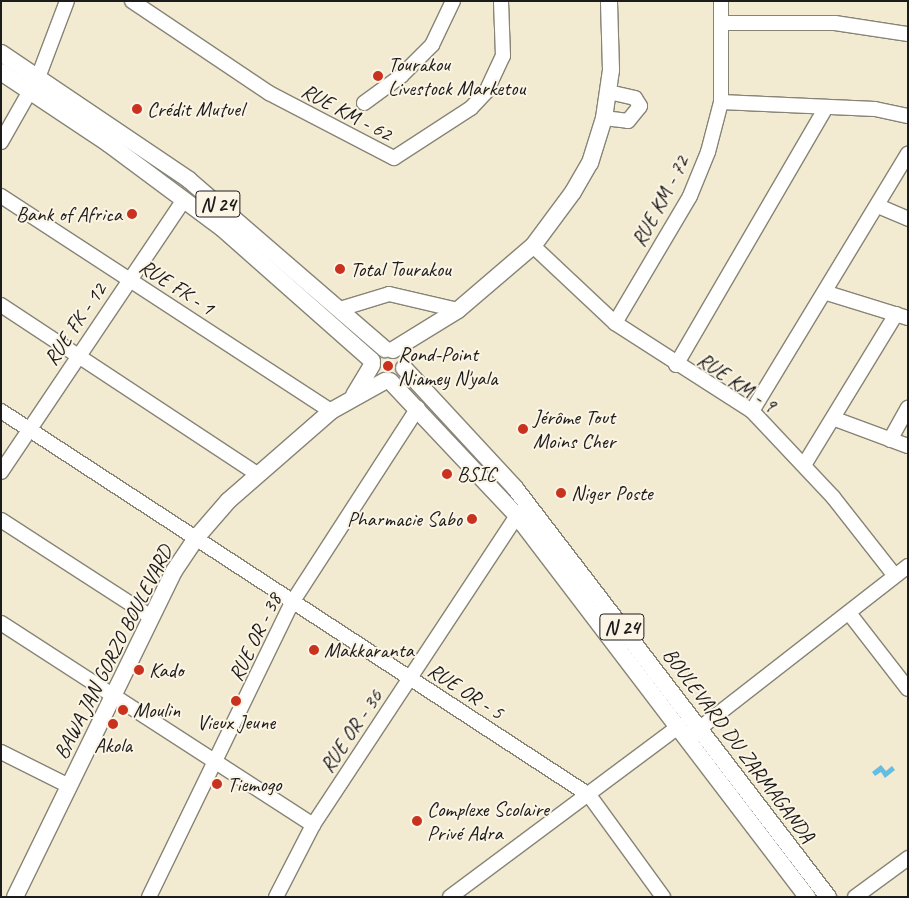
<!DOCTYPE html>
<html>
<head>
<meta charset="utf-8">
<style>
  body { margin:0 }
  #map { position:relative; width:909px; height:898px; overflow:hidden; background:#f2ebd1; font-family:Caveat,sans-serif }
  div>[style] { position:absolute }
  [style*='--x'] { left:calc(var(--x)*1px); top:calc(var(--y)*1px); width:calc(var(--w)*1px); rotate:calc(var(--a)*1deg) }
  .water>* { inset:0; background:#66bde3 }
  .roads { filter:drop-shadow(1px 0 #878476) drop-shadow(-1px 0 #878476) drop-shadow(0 1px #878476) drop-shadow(0 -1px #878476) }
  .minor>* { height:14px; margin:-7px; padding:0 7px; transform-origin:7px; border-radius:7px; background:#fff }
  .major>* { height:16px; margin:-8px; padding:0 8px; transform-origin:8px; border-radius:8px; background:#fff }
  .dots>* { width:14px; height:14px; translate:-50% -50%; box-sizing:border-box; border:2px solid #fcf5e5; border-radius:50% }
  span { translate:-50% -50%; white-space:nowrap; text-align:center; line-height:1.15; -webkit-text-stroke:4px #fcf5e5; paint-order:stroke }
  .shield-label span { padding:1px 4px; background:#fcf5e5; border:1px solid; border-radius:4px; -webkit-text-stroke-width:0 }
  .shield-label { font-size:20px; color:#1c1c1c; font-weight:700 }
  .poi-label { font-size:21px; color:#1c1c1c }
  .left { translate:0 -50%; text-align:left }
  .right { translate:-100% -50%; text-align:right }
  .street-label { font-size:21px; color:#1c1c1c }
  .frame { position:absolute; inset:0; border:2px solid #1c1c1c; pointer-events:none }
</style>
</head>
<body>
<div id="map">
  <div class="water">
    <div style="clip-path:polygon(881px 765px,886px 771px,892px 766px,895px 770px,885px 778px,881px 772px,875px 776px,872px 772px)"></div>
  </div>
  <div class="roads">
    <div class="minor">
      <div style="--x:132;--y:1;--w:165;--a:33.9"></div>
      <div style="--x:269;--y:93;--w:141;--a:27.5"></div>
      <div style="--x:394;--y:158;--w:92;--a:-33"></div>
      <div style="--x:471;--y:108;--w:22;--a:-47"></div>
      <div style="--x:486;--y:92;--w:40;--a:-65"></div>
      <div style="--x:503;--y:56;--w:55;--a:-92.1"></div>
      <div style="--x:723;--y:23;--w:112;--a:0"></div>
      <div style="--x:835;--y:23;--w:74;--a:8.6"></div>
      <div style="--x:721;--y:102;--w:154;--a:2.6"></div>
      <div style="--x:875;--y:109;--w:34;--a:12"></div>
      <div style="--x:364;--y:103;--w:46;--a:-36.1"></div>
      <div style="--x:401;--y:76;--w:44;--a:-45"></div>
      <div style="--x:432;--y:45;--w:49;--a:-64.5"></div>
      <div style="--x:604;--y:118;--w:24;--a:7"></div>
      <div style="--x:628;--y:121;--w:19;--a:-51"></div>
      <div style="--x:640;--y:106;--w:9;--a:-122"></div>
      <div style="--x:635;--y:98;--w:28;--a:-167"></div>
      <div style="--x:1;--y:142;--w:77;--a:-60.4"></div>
      <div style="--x:39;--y:75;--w:79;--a:-69.3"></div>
      <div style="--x:1;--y:196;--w:394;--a:33.1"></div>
      <div style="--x:878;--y:206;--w:33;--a:23"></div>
      <div style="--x:533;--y:246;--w:112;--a:43.2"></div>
      <div style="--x:615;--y:323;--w:163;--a:32.7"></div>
      <div style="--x:752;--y:411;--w:118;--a:46.7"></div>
      <div style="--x:833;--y:497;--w:100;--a:51.9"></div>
      <div style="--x:827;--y:293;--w:85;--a:17.2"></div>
      <div style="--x:1;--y:305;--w:307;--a:33.4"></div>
      <div style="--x:340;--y:309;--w:51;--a:-17"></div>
      <div style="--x:389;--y:294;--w:71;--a:13.1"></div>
      <div style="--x:615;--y:323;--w:147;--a:-59.4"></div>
      <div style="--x:690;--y:196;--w:48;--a:-67.8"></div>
      <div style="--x:708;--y:152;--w:52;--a:-75.4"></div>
      <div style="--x:721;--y:102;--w:101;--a:-90"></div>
      <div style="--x:676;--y:365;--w:298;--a:-59.8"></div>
      <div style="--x:1;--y:411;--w:702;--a:33.15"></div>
      <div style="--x:589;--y:795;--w:126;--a:54"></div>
      <div style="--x:752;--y:411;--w:301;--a:-58.8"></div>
      <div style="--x:835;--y:419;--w:78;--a:20.3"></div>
      <div style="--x:890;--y:440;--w:37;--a:-61"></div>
      <div style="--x:804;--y:465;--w:177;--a:-58.6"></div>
      <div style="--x:1;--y:472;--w:328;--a:-56.1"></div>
      <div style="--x:1;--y:520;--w:179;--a:32.9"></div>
      <div style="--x:849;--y:613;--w:96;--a:52.2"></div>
      <div style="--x:1;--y:623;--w:372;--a:32.9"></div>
      <div style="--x:691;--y:735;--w:275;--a:-37.9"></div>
      <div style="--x:1;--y:752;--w:76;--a:26.6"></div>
      <div style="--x:149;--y:897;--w:329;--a:-64.1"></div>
      <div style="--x:293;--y:601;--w:230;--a:-57.1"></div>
      <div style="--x:276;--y:897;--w:81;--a:-62.8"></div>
      <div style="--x:313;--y:825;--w:370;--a:-56.6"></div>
      <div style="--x:450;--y:897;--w:286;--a:-36.7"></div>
      <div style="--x:855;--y:897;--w:66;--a:-36.3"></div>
    </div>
    <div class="major">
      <div style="--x:1;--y:53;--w:227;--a:34"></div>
      <div style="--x:189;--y:180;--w:259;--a:40.8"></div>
      <div style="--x:1;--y:72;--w:130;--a:33.7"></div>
      <div style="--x:109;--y:144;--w:142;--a:36.7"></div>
      <div style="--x:223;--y:229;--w:199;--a:41.5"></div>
      <div style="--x:393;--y:350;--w:76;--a:-31.6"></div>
      <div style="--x:458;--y:310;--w:99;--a:-40.5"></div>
      <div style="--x:533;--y:246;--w:67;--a:-53.5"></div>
      <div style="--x:573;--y:192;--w:34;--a:-60"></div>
      <div style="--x:590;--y:163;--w:47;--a:-72.7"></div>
      <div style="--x:604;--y:118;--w:49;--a:-81.7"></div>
      <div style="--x:611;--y:70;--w:69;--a:-91.7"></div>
      <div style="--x:404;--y:368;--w:163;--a:47.2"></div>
      <div style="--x:515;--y:488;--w:515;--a:52.57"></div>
      <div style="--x:390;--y:381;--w:185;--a:46.7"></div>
      <div style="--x:517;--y:516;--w:479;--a:52.7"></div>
      <div style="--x:354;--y:395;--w:35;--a:-59"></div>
      <div style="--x:15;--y:897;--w:363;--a:-64"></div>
      <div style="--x:174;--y:571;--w:40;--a:-56"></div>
      <div style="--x:196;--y:538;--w:49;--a:-49.1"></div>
      <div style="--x:228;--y:501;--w:137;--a:-41.1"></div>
      <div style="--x:331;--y:411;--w:62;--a:-29.1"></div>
    </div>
  </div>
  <div class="dots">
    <div style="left:378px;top:76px;background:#c8321e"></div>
    <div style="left:137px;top:109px;background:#c8321e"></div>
    <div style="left:132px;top:214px;background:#c8321e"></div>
    <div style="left:340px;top:269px;background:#c8321e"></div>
    <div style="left:388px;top:366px;background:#c8321e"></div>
    <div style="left:523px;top:429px;background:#c8321e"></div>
    <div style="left:447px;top:474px;background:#c8321e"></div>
    <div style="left:561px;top:493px;background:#c8321e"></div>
    <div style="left:472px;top:519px;background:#c8321e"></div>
    <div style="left:314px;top:650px;background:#c8321e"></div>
    <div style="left:139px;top:670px;background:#c8321e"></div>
    <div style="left:236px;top:701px;background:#c8321e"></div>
    <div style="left:123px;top:710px;background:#c8321e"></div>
    <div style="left:113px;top:724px;background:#c8321e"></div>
    <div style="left:217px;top:784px;background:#c8321e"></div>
    <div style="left:417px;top:821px;background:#c8321e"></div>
  </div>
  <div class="shield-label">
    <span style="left:218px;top:204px">N 24</span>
    <span style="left:622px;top:627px">N 24</span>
  </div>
  <div class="poi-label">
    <span class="left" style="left:388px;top:76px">Tourakou<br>Livestock Marketou</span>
    <span class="left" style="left:147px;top:109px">Crédit Mutuel</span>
    <span class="right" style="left:122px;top:214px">Bank of Africa</span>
    <span class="left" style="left:350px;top:269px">Total Tourakou</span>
    <span class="left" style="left:398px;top:366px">Rond-Point<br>Niamey N'yala</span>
    <span class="left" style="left:533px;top:429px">Jérôme Tout<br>Moins Cher</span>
    <span class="left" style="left:457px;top:474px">BSIC</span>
    <span class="left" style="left:571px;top:493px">Niger Poste</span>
    <span class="right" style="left:462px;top:519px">Pharmacie Sabo</span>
    <span class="left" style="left:324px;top:650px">Makkaranta</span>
    <span class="left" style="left:149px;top:670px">Kado</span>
    <span class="left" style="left:133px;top:710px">Moulin</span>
    <span style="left:236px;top:722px">Vieux Jeune</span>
    <span style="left:113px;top:745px">Akola</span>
    <span class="left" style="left:227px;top:784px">Tiemogo</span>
    <span class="left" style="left:427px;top:821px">Complexe Scolaire<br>Privé Adra</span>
  </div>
  <div class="street-label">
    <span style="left:347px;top:112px;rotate:28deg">RUE KM - 62</span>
    <span style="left:660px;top:201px;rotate:-62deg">RUE KM - 72</span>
    <span style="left:177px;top:287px;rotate:33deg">RUE FK - 1</span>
    <span style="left:75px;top:324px;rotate:-56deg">RUE FK - 12</span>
    <span style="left:737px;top:382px;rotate:34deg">RUE KM - 9</span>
    <span style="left:255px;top:637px;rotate:-64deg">RUE OR - 38</span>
    <span style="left:113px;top:652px;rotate:-63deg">BAWA JAN GORZO BOULEVARD</span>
    <span style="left:466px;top:691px;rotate:33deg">RUE OR - 5</span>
    <span style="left:351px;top:731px;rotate:-56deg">RUE OR - 36</span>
    <span style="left:739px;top:745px;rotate:53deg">BOULEVARD DU ZARMAGANDA</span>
  </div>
  <div class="frame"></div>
</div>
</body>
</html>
